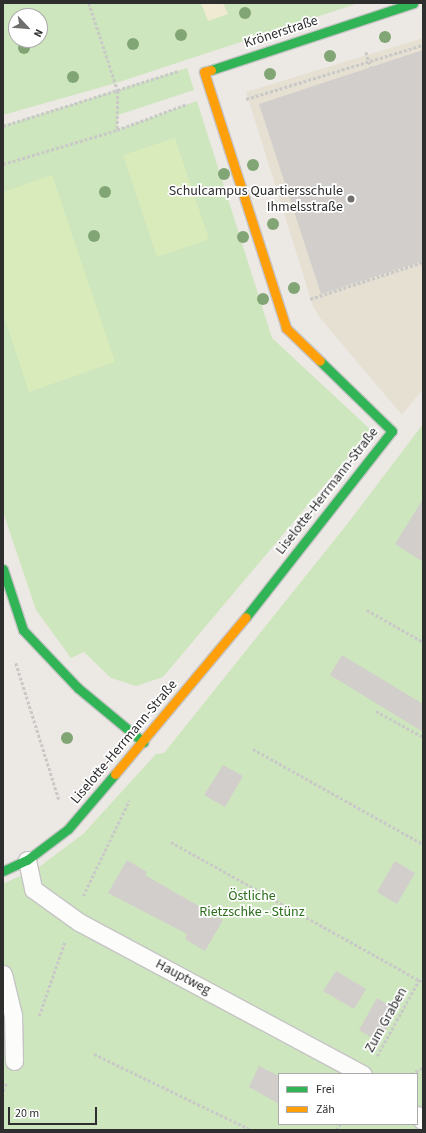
<!DOCTYPE html>
<html>
<head>
<meta charset="utf-8">
<style>
  body { margin:0 }
  #map { position:relative; width:426px; height:1133px; overflow:hidden; background:#ece8e4; font-family:"Source Sans 3",sans-serif }
  div>[style] { position:absolute }
  [style*='--x'] { left:calc(var(--x)*1px); top:calc(var(--y)*1px); width:calc(var(--w)*1px); rotate:calc(var(--a)*1deg) }
  .education>* { inset:0; background:#e6e0d3 }
  .green>* { inset:0; background:#cee6be }
  .sand>* { inset:0; background:#f0ead3 }
  .pitch>* { inset:0; background:#d9eabb }
  .building>* { inset:0; background:#d1cecb }
  .path>* { height:2.5px; margin-top:-1.25px; transform-origin:0; background:repeating-linear-gradient(90deg,#c9c9c8 0 3px,transparent 0 5px) }
  .roads { filter:drop-shadow(1px 0 #c5c4c5) drop-shadow(-1px 0 #c5c4c5) drop-shadow(0 1px #c5c4c5) drop-shadow(0 -1px #c5c4c5) }
  .lane>* { height:17px; margin:-8.5px; padding:0 8.5px; transform-origin:8.5px; border-radius:8.5px; background:#fcfcfb }
  .fast>* { height:9px; margin:-4.5px; padding:0 4.5px; transform-origin:4.5px; border-radius:4.5px; background:#30b455 }
  .slow>* { height:9px; margin:-4.5px; padding:0 4.5px; transform-origin:4.5px; border-radius:4.5px; background:#ff9f0a }
  .trees>* { width:12px; height:12px; margin:-6px; border-radius:50%; background:#82a575 }
  .dots>* { width:11px; height:11px; translate:-50% -50%; box-sizing:border-box; border:2px solid #fff; border-radius:50% }
  span { translate:-50% -50%; white-space:nowrap; text-align:center; line-height:1.15; -webkit-text-stroke:3.5px #fff; paint-order:stroke }
  .street-label { font-size:14px; color:#2e2e2e }
  .poi-label { font-size:14px; color:#2e2e2e }
  .right { translate:-100% -50%; text-align:right }
  .park-label { font-size:14px; color:#2c6e1b }
  .frame { position:absolute; inset:0; border:4px solid #2e2e2e; pointer-events:none }
  .legend { position:absolute; left:278px; top:1073px; width:140px; height:52px; box-sizing:border-box; background:#fff; border:1px solid #ababab; margin:0; padding:5px 7px; list-style:none; font-size:12px; color:#2e2e2e }
  .legend li { display:flex; align-items:center; gap:8px; height:20px }
  .legend b { width:20px; border:1px solid #ababab }
  .north { position:absolute; left:8px; top:8px; width:40px; height:40px; box-sizing:border-box; background:#fff; border:1px solid #ababab; border-radius:50%; rotate:116deg; font-size:11px; font-weight:700; line-height:16px; text-align:center; color:#2e2e2e }
  .north::after { content:''; display:block; margin:auto; width:14px; height:18px; background:#706f6e; clip-path:polygon(50% 0,100% 100%,50% 72%,0 100%) }
  .scale { position:absolute; left:8px; top:1107px; width:89px; height:18px; box-sizing:border-box; border:2px solid #2e2e2e; border-top:0; padding-left:5px; font-size:12px; line-height:14px; white-space:nowrap; color:#2e2e2e; -webkit-text-stroke:3px #fff; paint-order:stroke }
</style>
</head>
<body>
<div id="map">
  <div class="education">
    <div style="clip-path:polygon(423px 38px,423px 389px,402px 415px,320px 318px,313px 306px,246px 92px)"></div>
  </div>
  <div class="green">
    <div style="clip-path:polygon(evenodd,3px 3px,89px 3px,93px 16px,89px 3px,359px 3px,116px 83px,3px 115px,3px 3px,16px 16px,40px 16px,40px 40px,16px 40px,16px 16px)"></div>
    <div style="clip-path:polygon(187px 68px,194px 90px,118px 115px,117px 130px,197px 101px,272px 338px,371px 430px,163px 677px,136px 686px,111px 678px,84px 652px,71px 658px,36px 610px,3px 512px,3px 126px)"></div>
    <div style="clip-path:polygon(evenodd,423px 424px,423px 1130px,3px 1130px,3px 884px,39px 867px,83px 834px,156px 754px,164px 753px,348px 523px,423px 424px,279px 1074px,417px 1074px,417px 1124px,279px 1124px,279px 1074px)"></div>
  </div>
  <div class="sand">
    <div style="clip-path:polygon(201px 3px,223px 3px,228px 14px,208px 21px)"></div>
  </div>
  <div class="pitch">
    <div style="clip-path:polygon(175px 138px,209px 239px,157px 257px,123px 155px)"></div>
    <div style="clip-path:polygon(52px 175px,115px 362px,29px 392px,3px 314px,3px 192px)"></div>
  </div>
  <div class="building">
    <div style="clip-path:polygon(423px 50px,423px 261px,321px 294px,259px 104px)"></div>
    <div style="clip-path:polygon(423px 499px,423px 562px,395px 544px)"></div>
    <div style="clip-path:polygon(342px 655px,423px 704px,423px 732px,330px 675px)"></div>
    <div style="clip-path:polygon(223px 765px,243px 776px,225px 807px,204px 795px)"></div>
    <div style="clip-path:polygon(127px 860px,147px 872px,145px 875px,223px 920px,205px 951px,185px 939px,187px 934px,108px 893px)"></div>
    <div style="clip-path:polygon(395px 861px,415px 873px,397px 904px,377px 892px)"></div>
    <div style="clip-path:polygon(336px 971px,366px 989px,354px 1009px,323px 991px)"></div>
    <div style="clip-path:polygon(377px 998px,397px 1010px,379px 1042px,359px 1030px)"></div>
    <div style="clip-path:polygon(259px 1066px,279px 1076px,279px 1104px,249px 1087px)"></div>
  </div>
  <div class="path">
    <div style="--x:89;--y:3;--w:93;--a:71.8"></div>
    <div style="--x:118;--y:91;--w:39;--a:91"></div>
    <div style="--x:366;--y:52;--w:16;--a:72"></div>
    <div style="--x:246;--y:99;--w:185;--a:-17"></div>
    <div style="--x:3;--y:126;--w:183;--a:-17.4"></div>
    <div style="--x:3;--y:164;--w:119;--a:-16.6"></div>
    <div style="--x:117;--y:130;--w:75;--a:-20.4"></div>
    <div style="--x:310;--y:299;--w:119;--a:-18.1"></div>
    <div style="--x:367;--y:610;--w:64;--a:29.7"></div>
    <div style="--x:16;--y:663;--w:143;--a:72.5"></div>
    <div style="--x:376;--y:711;--w:54;--a:29"></div>
    <div style="--x:253;--y:749;--w:195;--a:29.2"></div>
    <div style="--x:171;--y:842;--w:284;--a:29.1"></div>
    <div style="--x:83;--y:896;--w:106;--a:-64.2"></div>
    <div style="--x:39;--y:1016;--w:79;--a:-70.9"></div>
    <div style="--x:94;--y:1054;--w:174;--a:25.8"></div>
    <div style="--x:377;--y:1056;--w:87;--a:-61.1"></div>
    <div style="--x:419;--y:980;--w:4;--a:27"></div>
    <div style="--x:411;--y:1074;--w:13;--a:-27"></div>
    <div style="--x:3;--y:1091;--w:9;--a:-69"></div>
    <div style="--x:336;--y:1130;--w:7;--a:-56"></div>
  </div>
  <div class="roads">
    <div class="lane">
      <div style="--x:27;--y:860;--w:30;--a:78"></div>
      <div style="--x:33;--y:889;--w:57;--a:35.7"></div>
      <div style="--x:79;--y:922;--w:322;--a:28.2"></div>
      <div style="--x:3;--y:974;--w:42;--a:76.3"></div>
      <div style="--x:13;--y:1015;--w:46;--a:88.8"></div>
      <div style="--x:417;--y:1115;--w:8;--a:45"></div>
    </div>
    <div class="fast">
      <div style="--x:211;--y:70;--w:213;--a:-18.3"></div>
      <div style="--x:3;--y:569;--w:64;--a:71.8"></div>
      <div style="--x:23;--y:630;--w:80;--a:46.5"></div>
      <div style="--x:78;--y:688;--w:85;--a:39.7"></div>
      <div style="--x:246;--y:617;--w:236;--a:-51.9"></div>
      <div style="--x:392;--y:431;--w:100;--a:-135.8"></div>
      <div style="--x:3;--y:871;--w:26;--a:-25"></div>
      <div style="--x:27;--y:860;--w:51;--a:-37.1"></div>
      <div style="--x:68;--y:829;--w:72;--a:-49.5"></div>
    </div>
    <div class="slow">
      <div style="--x:211;--y:70;--w:7;--a:164"></div>
      <div style="--x:204;--y:72;--w:269;--a:72.2"></div>
      <div style="--x:286;--y:328;--w:47;--a:44.1"></div>
      <div style="--x:115;--y:774;--w:204;--a:-50.2"></div>
    </div>
  </div>
  <div class="trees">
    <div style="left:245px;top:13px"></div>
    <div style="left:181px;top:35px"></div>
    <div style="left:385px;top:37px"></div>
    <div style="left:133px;top:44px"></div>
    <div style="left:24px;top:48px"></div>
    <div style="left:330px;top:56px"></div>
    <div style="left:270px;top:74px"></div>
    <div style="left:73px;top:77px"></div>
    <div style="left:253px;top:165px"></div>
    <div style="left:224px;top:174px"></div>
    <div style="left:105px;top:192px"></div>
    <div style="left:273px;top:224px"></div>
    <div style="left:94px;top:236px"></div>
    <div style="left:243px;top:237px"></div>
    <div style="left:294px;top:288px"></div>
    <div style="left:263px;top:299px"></div>
    <div style="left:67px;top:738px"></div>
  </div>
  <div class="dots">
    <div style="left:351px;top:199px;background:#706f6e"></div>
  </div>
  <div class="street-label">
    <span style="left:281px;top:32px;rotate:-18deg">Krönerstraße</span>
    <span style="left:327px;top:491px;rotate:-52deg">Liselotte-Herrmann-Straße</span>
    <span style="left:124px;top:742px;rotate:-50deg">Liselotte-Herrmann-Straße</span>
    <span style="left:183px;top:977px;rotate:28deg">Hauptweg</span>
    <span style="left:386px;top:1020px;rotate:-61deg">Zum Graben</span>
  </div>
  <div class="poi-label">
    <span class="right" style="left:343px;top:199px">Schulcampus Quartiersschule<br>Ihmelsstraße</span>
  </div>
  <div class="park-label">
    <span style="left:252px;top:904px">Östliche<br>Rietzschke - Stünz</span>
  </div>
  <div class="frame"></div>
  <ul class="legend">
  <li><b style="height:5px;background:#30b455"></b>Frei</li>
  <li><b style="height:5px;background:#ff9f0a"></b>Zäh</li>
  </ul>
  <div class="north">N</div>
  <div class="scale">20 m</div>
</div>
</body>
</html>
